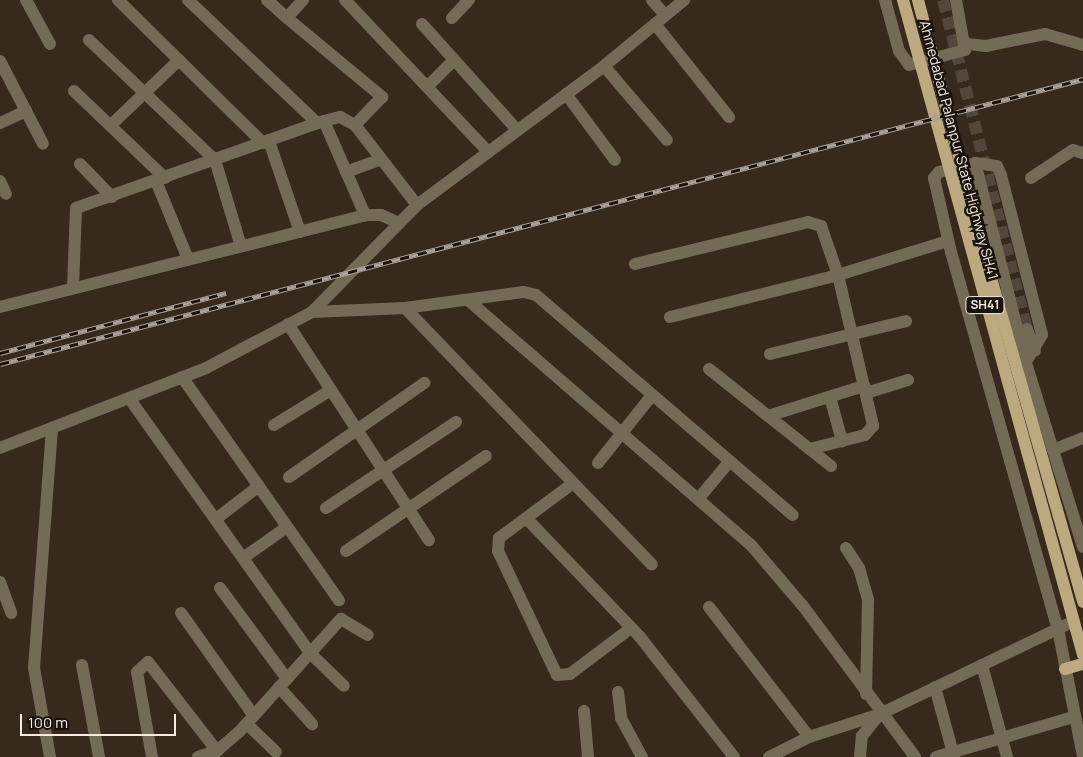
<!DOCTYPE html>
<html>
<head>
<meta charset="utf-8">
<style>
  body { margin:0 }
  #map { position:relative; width:1083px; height:757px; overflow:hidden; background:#37291c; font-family:Manrope,sans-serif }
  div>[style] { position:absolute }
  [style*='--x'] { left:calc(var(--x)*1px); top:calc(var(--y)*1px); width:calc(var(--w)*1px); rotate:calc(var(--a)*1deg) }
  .minor-tunnel>* { height:12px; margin-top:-6px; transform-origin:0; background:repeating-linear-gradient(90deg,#53463a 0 12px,transparent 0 18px) }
  .minor>* { height:12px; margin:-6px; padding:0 6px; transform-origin:6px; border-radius:6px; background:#746b57 }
  .major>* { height:12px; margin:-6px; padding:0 6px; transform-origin:6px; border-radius:6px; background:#bda980 }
  .rail>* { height:5px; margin-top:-2.5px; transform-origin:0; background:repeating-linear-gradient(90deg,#19130d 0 9px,#aca198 0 18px); box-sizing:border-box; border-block:1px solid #aca198 }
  span { translate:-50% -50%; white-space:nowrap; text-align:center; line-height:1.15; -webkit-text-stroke:5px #19130d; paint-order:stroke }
  .shield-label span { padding:1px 4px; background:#19130d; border:1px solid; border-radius:4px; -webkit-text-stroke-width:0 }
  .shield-label { font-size:12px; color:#f4ebe3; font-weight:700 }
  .street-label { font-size:14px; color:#f4ebe3 }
  .scale { position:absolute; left:20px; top:714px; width:156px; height:22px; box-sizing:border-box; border:2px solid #f4ebe3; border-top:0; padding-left:6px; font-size:15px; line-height:18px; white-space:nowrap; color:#f4ebe3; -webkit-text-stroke:4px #19130d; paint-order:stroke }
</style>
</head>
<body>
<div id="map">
  <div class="minor-tunnel">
    <div style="--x:943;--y:0;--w:340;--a:75.7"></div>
  </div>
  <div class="minor">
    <div style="--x:26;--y:0;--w:50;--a:61.4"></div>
    <div style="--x:118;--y:0;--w:204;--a:44.6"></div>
    <div style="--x:188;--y:0;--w:178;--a:43.6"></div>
    <div style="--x:317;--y:123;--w:24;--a:-15"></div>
    <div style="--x:340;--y:117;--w:17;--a:28"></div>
    <div style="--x:355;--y:125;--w:101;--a:52.2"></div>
    <div style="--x:267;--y:0;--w:27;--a:42"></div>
    <div style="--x:303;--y:0;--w:24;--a:132"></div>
    <div style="--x:287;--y:18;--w:124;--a:39.7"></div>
    <div style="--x:382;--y:97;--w:39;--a:134"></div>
    <div style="--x:345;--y:0;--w:209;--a:46.7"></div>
    <div style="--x:652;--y:0;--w:20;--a:49"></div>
    <div style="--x:885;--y:0;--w:53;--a:74.6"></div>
    <div style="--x:899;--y:51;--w:17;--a:54"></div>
    <div style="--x:909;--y:65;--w:58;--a:-15"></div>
    <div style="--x:965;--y:50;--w:51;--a:-100.2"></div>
    <div style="--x:452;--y:18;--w:25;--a:-47"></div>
    <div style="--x:422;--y:24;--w:142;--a:48.1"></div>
    <div style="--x:655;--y:24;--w:119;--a:51.5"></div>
    <div style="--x:89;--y:40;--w:174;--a:43.6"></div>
    <div style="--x:215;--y:160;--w:90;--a:73.2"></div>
    <div style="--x:967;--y:44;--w:19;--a:6"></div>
    <div style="--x:986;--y:46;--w:60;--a:-11.5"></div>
    <div style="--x:1045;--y:34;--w:40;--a:16"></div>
    <div style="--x:0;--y:61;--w:93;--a:62.6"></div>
    <div style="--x:604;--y:66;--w:97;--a:49.6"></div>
    <div style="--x:428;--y:86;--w:37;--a:-45"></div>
    <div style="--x:74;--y:91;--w:126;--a:43.7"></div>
    <div style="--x:566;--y:94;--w:82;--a:53.4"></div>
    <div style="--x:324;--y:121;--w:103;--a:66.4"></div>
    <div style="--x:0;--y:123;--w:29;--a:-25"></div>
    <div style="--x:111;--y:125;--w:94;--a:-43.7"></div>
    <div style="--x:269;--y:141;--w:96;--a:71.2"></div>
    <div style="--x:975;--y:163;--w:22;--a:8"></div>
    <div style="--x:997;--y:166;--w:10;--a:66"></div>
    <div style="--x:1001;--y:175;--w:165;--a:75.6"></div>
    <div style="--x:1042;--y:335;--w:31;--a:121"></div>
    <div style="--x:80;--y:164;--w:46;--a:45.9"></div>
    <div style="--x:346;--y:172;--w:37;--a:-20"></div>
    <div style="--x:1031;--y:178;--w:50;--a:-33.7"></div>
    <div style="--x:1073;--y:150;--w:10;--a:17"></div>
    <div style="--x:0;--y:181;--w:14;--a:65"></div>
    <div style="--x:156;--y:181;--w:84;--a:67.7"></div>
    <div style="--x:635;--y:264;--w:178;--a:-13.6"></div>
    <div style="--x:808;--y:222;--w:14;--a:17"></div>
    <div style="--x:821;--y:226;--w:52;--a:70.9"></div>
    <div style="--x:838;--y:275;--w:155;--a:76.9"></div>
    <div style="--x:873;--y:426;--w:12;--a:132"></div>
    <div style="--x:865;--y:435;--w:57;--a:165.7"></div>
    <div style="--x:73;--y:287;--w:79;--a:-87.8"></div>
    <div style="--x:76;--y:208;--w:256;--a:-19.4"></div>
    <div style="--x:468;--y:300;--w:374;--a:40.9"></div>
    <div style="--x:751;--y:545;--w:80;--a:49.6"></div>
    <div style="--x:803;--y:606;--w:188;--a:53.4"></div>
    <div style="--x:0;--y:307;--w:376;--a:-14.1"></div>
    <div style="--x:365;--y:215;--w:16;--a:0"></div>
    <div style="--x:381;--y:215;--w:20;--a:24"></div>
    <div style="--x:405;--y:308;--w:120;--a:-7.7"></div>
    <div style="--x:524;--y:292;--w:12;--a:14"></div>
    <div style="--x:536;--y:295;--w:338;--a:40.6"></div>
    <div style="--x:312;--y:312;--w:93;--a:-2.5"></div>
    <div style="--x:405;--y:308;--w:356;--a:46.1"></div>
    <div style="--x:670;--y:317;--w:173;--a:-14"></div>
    <div style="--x:838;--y:275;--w:115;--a:-17.2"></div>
    <div style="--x:288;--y:324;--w:258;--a:56.9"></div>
    <div style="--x:1027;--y:329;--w:23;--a:70"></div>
    <div style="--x:770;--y:354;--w:140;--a:-13.6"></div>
    <div style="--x:709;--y:369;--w:156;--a:38.5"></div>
    <div style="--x:182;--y:377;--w:273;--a:54.9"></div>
    <div style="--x:866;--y:393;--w:44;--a:-17.2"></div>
    <div style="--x:830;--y:397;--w:46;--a:74.7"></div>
    <div style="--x:129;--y:398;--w:313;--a:54.6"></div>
    <div style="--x:310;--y:653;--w:47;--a:44.1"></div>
    <div style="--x:768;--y:416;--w:101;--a:-17.4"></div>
    <div style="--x:274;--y:425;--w:67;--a:-31.6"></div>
    <div style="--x:0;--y:448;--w:221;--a:-21.2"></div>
    <div style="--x:206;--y:368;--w:120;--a:-27.8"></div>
    <div style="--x:312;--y:312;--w:150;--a:-45.5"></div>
    <div style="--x:417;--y:205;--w:233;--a:-36.6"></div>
    <div style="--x:604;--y:66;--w:104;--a:-39.5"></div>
    <div style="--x:1053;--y:450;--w:32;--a:-22"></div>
    <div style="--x:598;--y:463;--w:87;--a:-51.5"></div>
    <div style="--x:289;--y:477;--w:165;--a:-34.8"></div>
    <div style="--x:572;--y:484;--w:91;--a:143.5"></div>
    <div style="--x:499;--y:538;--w:13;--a:94"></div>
    <div style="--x:498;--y:551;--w:137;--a:64.6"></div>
    <div style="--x:557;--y:675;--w:13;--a:-4"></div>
    <div style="--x:570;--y:674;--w:76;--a:-37"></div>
    <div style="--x:699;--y:498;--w:48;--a:-50"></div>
    <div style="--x:326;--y:508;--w:156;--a:-33.5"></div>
    <div style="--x:216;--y:519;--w:54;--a:-37.5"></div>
    <div style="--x:527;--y:519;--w:163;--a:46.2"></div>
    <div style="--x:640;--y:637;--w:152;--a:51.9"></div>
    <div style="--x:1083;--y:547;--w:200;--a:-107.2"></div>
    <div style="--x:1024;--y:356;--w:199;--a:-104.2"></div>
    <div style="--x:975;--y:163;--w:37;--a:166"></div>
    <div style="--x:939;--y:172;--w:8;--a:130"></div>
    <div style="--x:934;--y:178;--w:76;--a:77.1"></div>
    <div style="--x:951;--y:252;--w:392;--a:74.2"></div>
    <div style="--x:1058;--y:629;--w:129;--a:78.9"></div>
    <div style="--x:846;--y:548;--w:24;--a:57"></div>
    <div style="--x:859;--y:568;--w:33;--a:74"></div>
    <div style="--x:868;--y:600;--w:94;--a:91.2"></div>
    <div style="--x:346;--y:551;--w:169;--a:-34.2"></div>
    <div style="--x:243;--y:558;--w:54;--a:-35.2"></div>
    <div style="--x:0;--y:582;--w:33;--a:70"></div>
    <div style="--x:220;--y:588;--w:113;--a:53.6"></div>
    <div style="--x:709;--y:607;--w:164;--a:52.4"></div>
    <div style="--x:181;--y:613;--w:126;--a:54.7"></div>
    <div style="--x:82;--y:665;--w:94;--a:79.5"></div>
    <div style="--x:982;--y:665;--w:95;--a:74.8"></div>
    <div style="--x:279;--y:687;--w:50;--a:48.3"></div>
    <div style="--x:935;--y:687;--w:73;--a:74.8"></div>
    <div style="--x:618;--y:692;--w:26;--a:83"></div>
    <div style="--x:621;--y:718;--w:44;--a:61.7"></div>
    <div style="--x:584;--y:711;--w:46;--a:85"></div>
    <div style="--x:247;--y:724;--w:40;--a:44"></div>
    <div style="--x:50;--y:757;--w:90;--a:-100.2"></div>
    <div style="--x:34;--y:668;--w:241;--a:-85.7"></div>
    <div style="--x:152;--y:757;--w:86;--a:-100"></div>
    <div style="--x:137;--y:672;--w:15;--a:-42"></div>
    <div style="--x:148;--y:662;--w:113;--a:52.2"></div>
    <div style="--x:198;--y:757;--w:20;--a:-18"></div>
    <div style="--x:217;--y:751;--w:30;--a:-41"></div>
    <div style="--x:240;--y:731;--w:151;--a:-48"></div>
    <div style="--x:341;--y:619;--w:31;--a:31"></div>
    <div style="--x:769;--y:757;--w:45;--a:-26.6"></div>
    <div style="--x:809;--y:737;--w:75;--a:-17.9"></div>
    <div style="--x:860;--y:757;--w:21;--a:-85"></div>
    <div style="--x:862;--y:736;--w:28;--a:-51"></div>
    <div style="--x:880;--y:714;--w:215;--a:-25.6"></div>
    <div style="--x:936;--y:757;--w:144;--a:-16.2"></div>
  </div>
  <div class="major">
    <div style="--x:903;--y:0;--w:679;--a:74.63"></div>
    <div style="--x:918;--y:0;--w:258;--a:75.4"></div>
    <div style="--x:983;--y:250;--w:366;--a:74.1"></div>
    <div style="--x:1065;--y:669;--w:19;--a:-16"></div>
  </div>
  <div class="rail">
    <div style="--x:0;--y:353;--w:234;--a:-14.9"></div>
    <div style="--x:0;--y:364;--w:1120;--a:-14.74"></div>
  </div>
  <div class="shield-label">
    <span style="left:985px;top:305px">SH41</span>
  </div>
  <div class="street-label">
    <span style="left:959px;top:150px;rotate:75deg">Ahmedabad Palanpur State Highway SH41</span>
  </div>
  <div class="scale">100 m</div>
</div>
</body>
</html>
